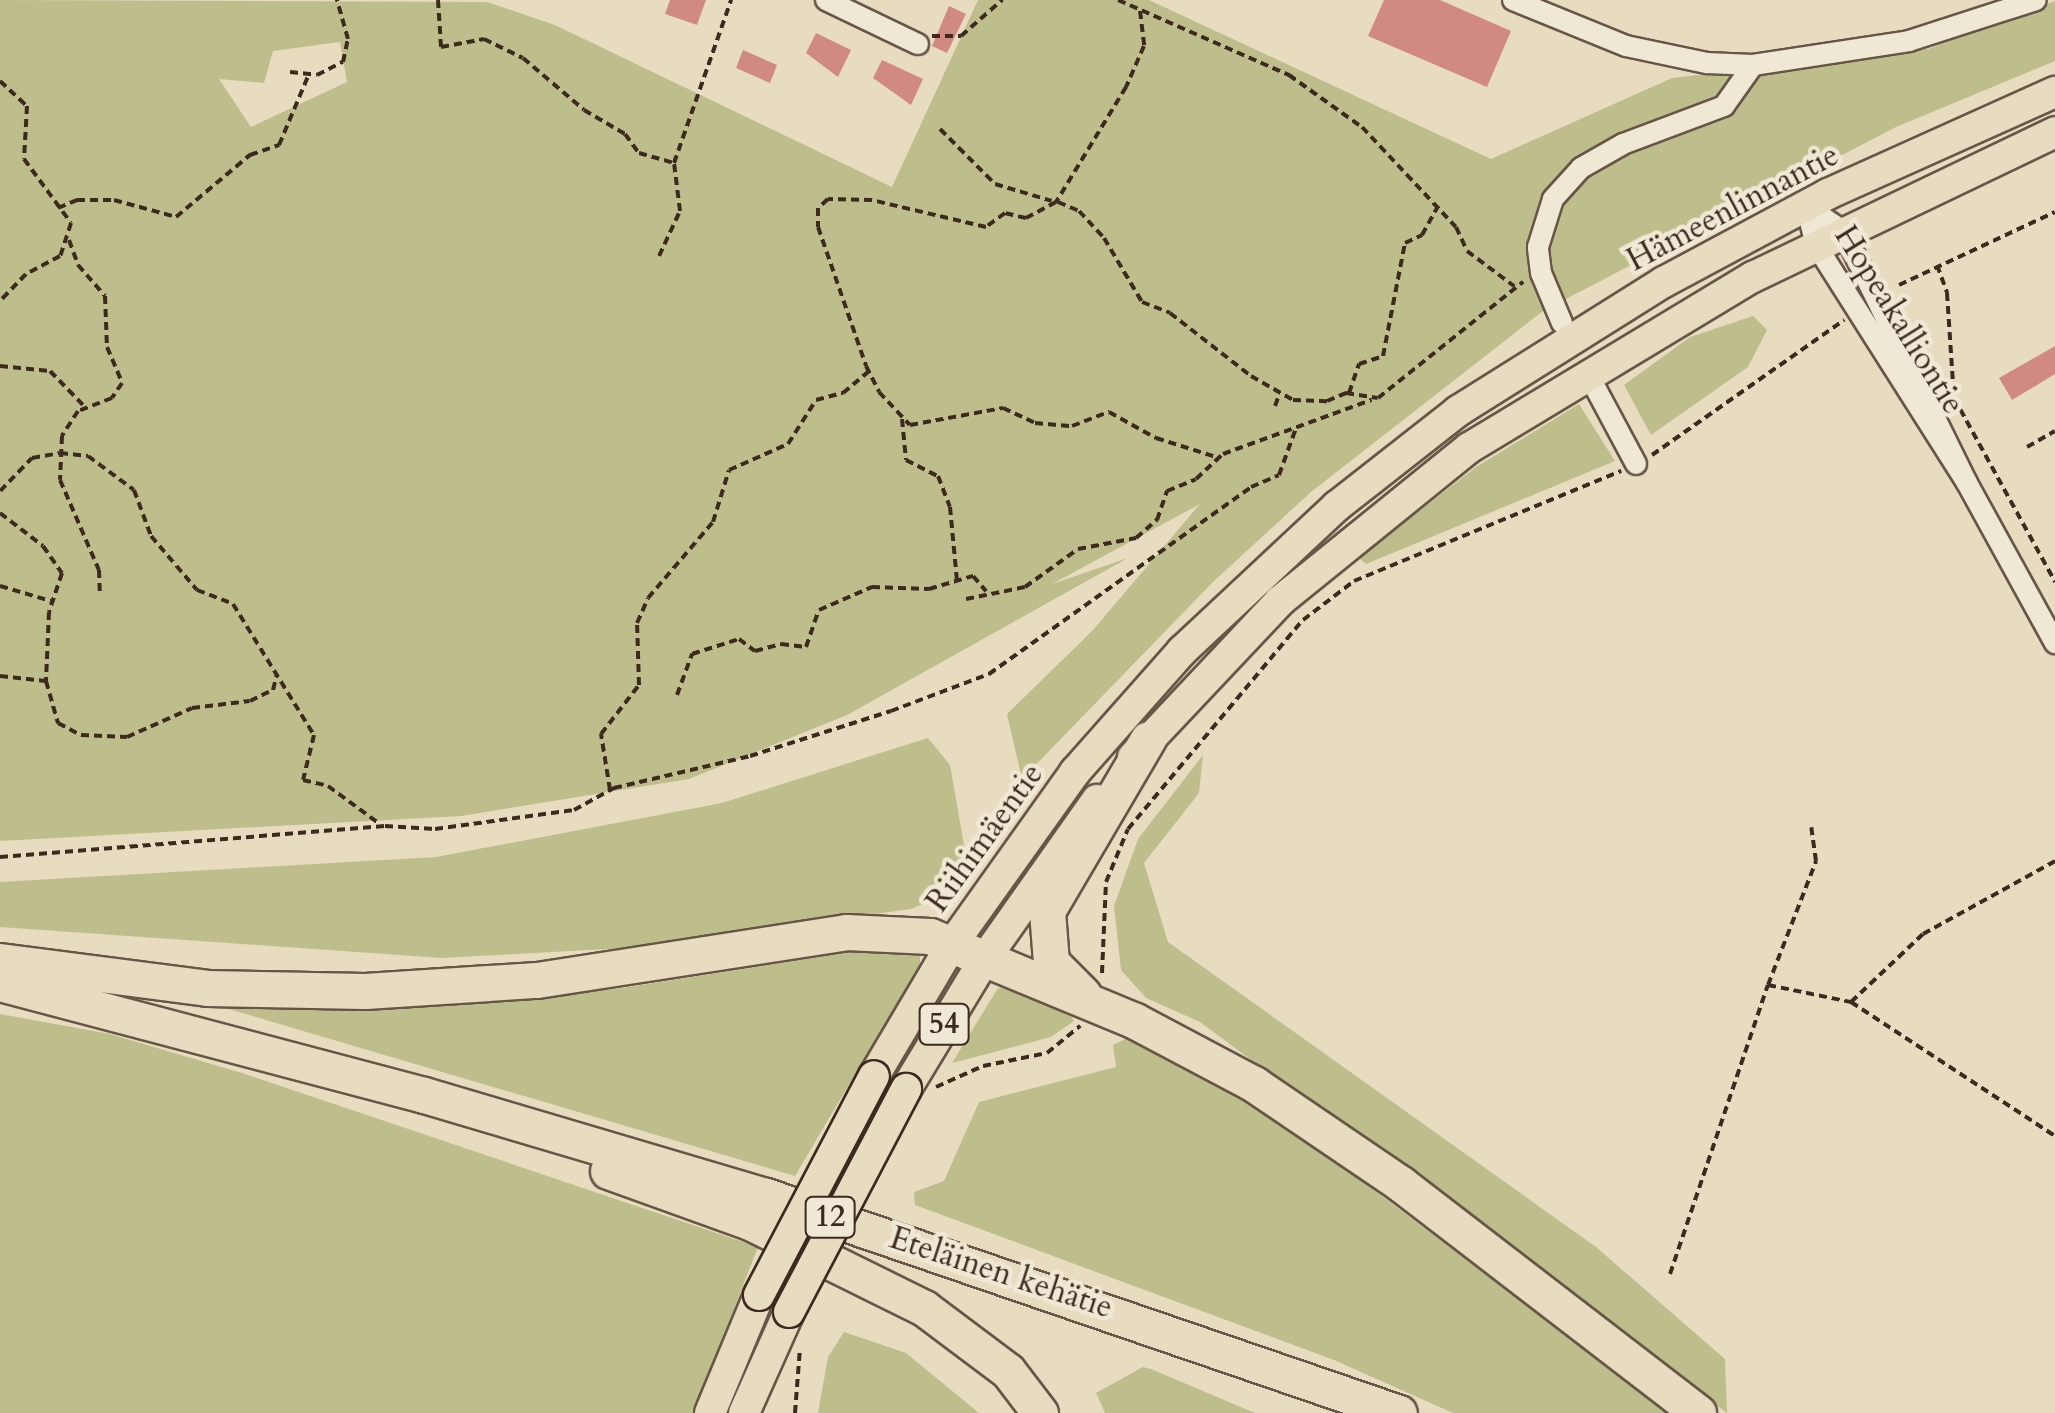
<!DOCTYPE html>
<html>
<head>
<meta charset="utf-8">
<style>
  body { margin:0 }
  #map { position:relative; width:2055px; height:1413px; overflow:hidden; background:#e7dcbf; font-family:Cardo,serif }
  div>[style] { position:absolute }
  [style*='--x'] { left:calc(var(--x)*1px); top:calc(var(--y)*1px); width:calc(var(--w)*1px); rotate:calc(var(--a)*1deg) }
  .green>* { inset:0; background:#bebe8c }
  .building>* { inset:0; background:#d08a82 }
  .path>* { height:4px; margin-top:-2px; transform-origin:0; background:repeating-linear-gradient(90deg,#3c2a1f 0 8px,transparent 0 13px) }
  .roads { filter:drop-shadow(2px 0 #675647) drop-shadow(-2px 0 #675647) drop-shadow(0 2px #675647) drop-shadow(0 -2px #675647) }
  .street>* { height:20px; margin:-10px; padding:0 10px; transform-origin:10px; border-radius:10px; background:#efe8d5 }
  .primary>* { height:30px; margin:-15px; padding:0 15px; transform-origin:15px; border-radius:15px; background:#e7dcbf }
  .highway>* { height:35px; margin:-17.5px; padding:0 17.5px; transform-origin:17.5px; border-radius:17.5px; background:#e7dcbf }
  .bridges { filter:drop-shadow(2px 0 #3c2a1f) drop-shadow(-2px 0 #3c2a1f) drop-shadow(0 2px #3c2a1f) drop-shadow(0 -2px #3c2a1f) }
  .primary-bridge>* { height:30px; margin:-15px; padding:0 15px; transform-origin:15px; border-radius:15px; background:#e7dcbf }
  span { translate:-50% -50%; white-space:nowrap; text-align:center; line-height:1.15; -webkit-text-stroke:9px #efe8d5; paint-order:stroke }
  .shield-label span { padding:2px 8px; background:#efe8d5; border:2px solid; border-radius:8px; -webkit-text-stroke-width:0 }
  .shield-label { font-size:30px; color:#3c2a1f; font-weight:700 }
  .street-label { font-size:32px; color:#3c2a1f }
</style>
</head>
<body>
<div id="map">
  <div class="green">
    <div style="clip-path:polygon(evenodd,0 0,487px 2px,555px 25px,892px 187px,978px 0,1149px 0,1491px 159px,1672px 78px,1928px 49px,2055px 1px,2055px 61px,1896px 127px,1543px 311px,1311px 492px,1213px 582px,1022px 779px,1007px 714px,1093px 630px,1200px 504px,1052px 584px,1128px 558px,847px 715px,689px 779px,461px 816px,0 841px,0 0,340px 42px,347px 82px,251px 127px,219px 79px,264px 83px,273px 51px,340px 42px)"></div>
    <div style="clip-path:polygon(1753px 316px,1767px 330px,1748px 367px,1651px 435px,1624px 385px,1690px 337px)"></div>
    <div style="clip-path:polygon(1579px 404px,1615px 461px,1366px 564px,1359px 558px,1476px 467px)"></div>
    <div style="clip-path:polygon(928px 738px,950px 765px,964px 845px,957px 890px,911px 909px,625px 948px,442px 958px,0 927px,0 882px,436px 857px,722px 803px)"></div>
    <div style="clip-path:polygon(1203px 755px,1199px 793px,1144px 863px,1168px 942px,1596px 1247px,1725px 1359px,1727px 1413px,1200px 1022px,1146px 998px,1121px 970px,1114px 906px,1138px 839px)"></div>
    <div style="clip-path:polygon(877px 948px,920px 955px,920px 964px,795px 1176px,195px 999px,416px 1004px,616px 989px)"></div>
    <div style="clip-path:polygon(1013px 987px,1064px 1007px,1074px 1021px,1051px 1037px,952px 1063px,998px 988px)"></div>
    <div style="clip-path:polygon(0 1014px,110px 1034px,242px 1073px,758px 1247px,694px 1413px,0 1413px)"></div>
    <div style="clip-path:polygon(1135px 1034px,1195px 1065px,1305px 1138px,1669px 1413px,1453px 1413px,1334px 1360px,915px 1205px,914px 1192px,944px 1181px,979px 1102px,1116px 1067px,1113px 1045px)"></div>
    <div style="clip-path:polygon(844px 1332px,906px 1353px,979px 1413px,818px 1413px,828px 1357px)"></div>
    <div style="clip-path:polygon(1143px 1367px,1151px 1369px,1255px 1413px,1105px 1413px,1096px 1393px)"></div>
  </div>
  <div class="building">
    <div style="clip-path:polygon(670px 0,706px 0,697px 25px,665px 14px)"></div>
    <div style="clip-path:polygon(1384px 0,1440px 0,1511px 31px,1487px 87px,1368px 36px)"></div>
    <div style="clip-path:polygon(949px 6px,966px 14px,947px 53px,932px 46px)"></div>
    <div style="clip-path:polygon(816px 33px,851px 50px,838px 77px,806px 53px)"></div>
    <div style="clip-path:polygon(743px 50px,777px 65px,770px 83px,736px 68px)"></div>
    <div style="clip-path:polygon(882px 60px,923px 79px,911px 105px,873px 78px)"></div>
    <div style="clip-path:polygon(2055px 346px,2055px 374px,2012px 400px,1999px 378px)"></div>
  </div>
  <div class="path">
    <div style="--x:438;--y:0;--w:47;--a:86.3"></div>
    <div style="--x:441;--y:47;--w:44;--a:-10.5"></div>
    <div style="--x:484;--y:39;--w:43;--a:26"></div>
    <div style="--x:523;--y:58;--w:80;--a:40.4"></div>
    <div style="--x:584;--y:110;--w:48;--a:30.3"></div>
    <div style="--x:625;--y:134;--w:24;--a:54"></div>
    <div style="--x:639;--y:153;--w:36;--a:16"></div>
    <div style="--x:1118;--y:0;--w:187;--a:23.7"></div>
    <div style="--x:1289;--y:75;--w:90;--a:35.5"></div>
    <div style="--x:1362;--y:127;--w:137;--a:46.8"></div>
    <div style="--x:1456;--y:227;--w:26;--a:65"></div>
    <div style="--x:1467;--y:251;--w:59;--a:36.7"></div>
    <div style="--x:1140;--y:11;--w:35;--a:83"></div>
    <div style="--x:1144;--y:46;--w:45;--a:113.7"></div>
    <div style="--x:1126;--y:87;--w:135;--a:121.3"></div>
    <div style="--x:1056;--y:202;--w:34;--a:152"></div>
    <div style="--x:1026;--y:218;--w:22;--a:-167"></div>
    <div style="--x:1005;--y:213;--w:24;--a:144"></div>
    <div style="--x:986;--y:227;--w:117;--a:-166.7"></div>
    <div style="--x:872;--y:200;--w:44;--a:-178.7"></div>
    <div style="--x:828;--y:199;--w:13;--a:138"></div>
    <div style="--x:818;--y:208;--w:19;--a:90"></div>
    <div style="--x:818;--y:227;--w:147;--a:70.9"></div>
    <div style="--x:866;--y:366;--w:29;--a:63"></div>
    <div style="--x:879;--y:392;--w:45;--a:46.8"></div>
    <div style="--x:910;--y:425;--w:95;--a:-10.4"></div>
    <div style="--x:1003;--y:408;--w:35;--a:25"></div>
    <div style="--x:1035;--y:423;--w:37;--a:5"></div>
    <div style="--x:1072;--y:426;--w:40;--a:-21"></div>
    <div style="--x:1109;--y:412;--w:54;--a:29"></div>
    <div style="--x:1156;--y:438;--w:66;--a:17.6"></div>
    <div style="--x:932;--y:36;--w:29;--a:0"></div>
    <div style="--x:961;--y:36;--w:55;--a:-41.3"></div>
    <div style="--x:290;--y:72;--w:27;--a:6"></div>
    <div style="--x:317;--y:75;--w:29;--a:-27"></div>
    <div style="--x:343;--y:62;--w:24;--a:-78"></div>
    <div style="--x:348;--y:39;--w:41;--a:-105.8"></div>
    <div style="--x:0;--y:81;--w:37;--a:43"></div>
    <div style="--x:27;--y:106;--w:53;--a:93.2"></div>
    <div style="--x:24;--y:159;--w:79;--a:53.7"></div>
    <div style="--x:71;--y:223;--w:35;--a:108"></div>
    <div style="--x:60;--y:256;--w:38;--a:152"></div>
    <div style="--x:26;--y:274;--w:37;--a:134"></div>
    <div style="--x:940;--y:129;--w:78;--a:45"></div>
    <div style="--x:995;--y:184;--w:59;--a:16.6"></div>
    <div style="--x:1058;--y:202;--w:23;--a:23"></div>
    <div style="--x:1079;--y:211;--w:37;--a:47"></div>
    <div style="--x:1104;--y:238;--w:74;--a:59.3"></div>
    <div style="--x:1142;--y:302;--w:30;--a:21"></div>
    <div style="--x:1170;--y:313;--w:103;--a:37.9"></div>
    <div style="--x:1251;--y:376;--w:48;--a:29.7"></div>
    <div style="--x:1293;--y:400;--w:34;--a:2"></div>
    <div style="--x:1327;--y:401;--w:21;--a:-23"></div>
    <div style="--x:1346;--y:393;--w:32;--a:9"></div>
    <div style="--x:1378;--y:398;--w:186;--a:-38.7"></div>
    <div style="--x:58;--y:208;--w:21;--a:-23"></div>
    <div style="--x:77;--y:200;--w:37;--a:0"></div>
    <div style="--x:114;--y:200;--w:64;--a:15.3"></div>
    <div style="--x:176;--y:217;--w:97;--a:-40"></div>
    <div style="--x:250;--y:155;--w:31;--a:-19"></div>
    <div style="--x:279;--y:145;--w:77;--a:-67.1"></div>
    <div style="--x:69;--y:240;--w:27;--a:70"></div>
    <div style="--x:78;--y:265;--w:41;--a:48.9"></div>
    <div style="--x:105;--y:296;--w:51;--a:87.8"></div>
    <div style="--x:107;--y:347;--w:39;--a:67"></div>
    <div style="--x:122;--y:383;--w:18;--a:124"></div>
    <div style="--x:112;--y:398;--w:36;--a:159"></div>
    <div style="--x:78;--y:411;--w:30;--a:123"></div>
    <div style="--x:62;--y:436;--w:44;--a:92.6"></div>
    <div style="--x:60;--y:480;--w:98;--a:66.6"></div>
    <div style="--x:99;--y:570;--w:25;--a:88"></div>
    <div style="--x:659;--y:256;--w:50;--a:-65"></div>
    <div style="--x:680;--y:211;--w:48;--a:-97.1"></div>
    <div style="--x:674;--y:163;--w:173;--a:-70.7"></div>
    <div style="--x:1937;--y:265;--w:30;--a:70"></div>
    <div style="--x:1947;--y:293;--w:105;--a:86.2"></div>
    <div style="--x:1954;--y:398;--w:210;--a:61.2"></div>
    <div style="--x:1899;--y:285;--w:172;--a:-25.1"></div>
    <div style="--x:0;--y:366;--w:50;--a:5.7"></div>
    <div style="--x:50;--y:371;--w:49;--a:45.8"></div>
    <div style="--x:1349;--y:393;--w:31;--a:-71"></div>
    <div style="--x:1359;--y:364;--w:25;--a:-18"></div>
    <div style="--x:1383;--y:356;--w:115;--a:-79"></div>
    <div style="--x:1405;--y:243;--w:19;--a:-25"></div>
    <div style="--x:1422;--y:235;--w:31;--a:-61"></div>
    <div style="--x:1275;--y:406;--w:12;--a:-70"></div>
    <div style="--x:902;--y:419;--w:41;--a:84.4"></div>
    <div style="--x:906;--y:460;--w:36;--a:27"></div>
    <div style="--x:938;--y:476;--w:33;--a:69"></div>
    <div style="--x:950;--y:507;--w:74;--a:84.6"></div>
    <div style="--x:2027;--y:447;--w:32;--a:-30"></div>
    <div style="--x:1652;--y:455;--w:235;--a:-35.1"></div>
    <div style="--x:0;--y:491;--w:46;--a:-45.9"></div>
    <div style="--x:32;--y:458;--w:28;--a:-10"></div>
    <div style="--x:60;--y:453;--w:28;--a:6"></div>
    <div style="--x:88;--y:456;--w:57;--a:36.5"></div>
    <div style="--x:134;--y:490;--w:49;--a:69.7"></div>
    <div style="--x:151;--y:536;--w:71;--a:49.6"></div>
    <div style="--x:197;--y:590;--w:39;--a:21"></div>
    <div style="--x:233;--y:604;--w:154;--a:58.3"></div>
    <div style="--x:314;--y:735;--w:46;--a:103.7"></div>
    <div style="--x:303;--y:780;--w:26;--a:13"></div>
    <div style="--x:328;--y:786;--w:64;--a:36.2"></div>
    <div style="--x:0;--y:513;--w:54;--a:37.5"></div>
    <div style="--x:43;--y:546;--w:33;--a:55"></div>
    <div style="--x:62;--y:573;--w:41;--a:108.4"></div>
    <div style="--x:49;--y:612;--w:69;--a:92.5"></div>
    <div style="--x:0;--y:586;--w:56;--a:16.5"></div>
    <div style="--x:966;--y:599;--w:60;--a:-11.5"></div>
    <div style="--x:1025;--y:587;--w:65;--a:-35.6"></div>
    <div style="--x:1078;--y:549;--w:59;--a:-10.7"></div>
    <div style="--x:1136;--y:538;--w:28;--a:-41"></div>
    <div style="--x:1157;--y:520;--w:31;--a:-71"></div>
    <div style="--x:1167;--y:491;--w:31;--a:-22"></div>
    <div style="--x:1196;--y:479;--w:37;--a:-43"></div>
    <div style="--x:1223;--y:454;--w:158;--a:-20"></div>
    <div style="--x:0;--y:676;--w:46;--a:6.2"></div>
    <div style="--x:46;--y:681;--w:44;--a:74.1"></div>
    <div style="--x:58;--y:723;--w:26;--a:28"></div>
    <div style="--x:81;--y:735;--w:46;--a:2.5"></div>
    <div style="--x:127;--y:737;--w:71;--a:-24"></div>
    <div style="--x:192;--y:708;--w:58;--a:-6.9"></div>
    <div style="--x:250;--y:701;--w:25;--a:-26"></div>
    <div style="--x:273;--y:690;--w:16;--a:-76"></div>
    <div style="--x:677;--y:695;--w:44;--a:-69.9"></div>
    <div style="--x:692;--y:654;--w:49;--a:-17.7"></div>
    <div style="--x:739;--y:639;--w:20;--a:37"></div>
    <div style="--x:755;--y:651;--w:27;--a:-15"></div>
    <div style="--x:781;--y:644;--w:25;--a:7"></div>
    <div style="--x:806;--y:647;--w:39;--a:-71"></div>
    <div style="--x:819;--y:610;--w:58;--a:-23.5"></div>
    <div style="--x:872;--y:587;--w:57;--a:2"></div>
    <div style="--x:929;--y:589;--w:46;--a:-16.5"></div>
    <div style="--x:973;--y:576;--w:20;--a:49"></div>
    <div style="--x:610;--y:790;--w:57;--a:-99.1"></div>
    <div style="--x:601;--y:734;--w:62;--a:-52.2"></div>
    <div style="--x:639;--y:685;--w:62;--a:-91.8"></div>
    <div style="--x:637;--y:623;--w:27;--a:-66"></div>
    <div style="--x:648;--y:598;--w:100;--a:-49.5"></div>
    <div style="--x:713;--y:522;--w:54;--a:-72.9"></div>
    <div style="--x:729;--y:470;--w:64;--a:-23.8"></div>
    <div style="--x:788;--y:444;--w:52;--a:-57.5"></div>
    <div style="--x:816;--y:400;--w:28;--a:-15"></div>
    <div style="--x:843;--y:393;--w:34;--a:-40"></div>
    <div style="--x:0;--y:857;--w:386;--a:-4.6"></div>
    <div style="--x:385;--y:826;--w:50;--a:3.4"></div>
    <div style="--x:435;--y:829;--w:140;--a:-7.8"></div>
    <div style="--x:574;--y:810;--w:46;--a:-28.8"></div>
    <div style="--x:614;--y:788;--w:140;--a:-13.2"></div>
    <div style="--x:750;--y:756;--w:148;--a:-17.7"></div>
    <div style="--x:891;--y:711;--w:105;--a:-20.7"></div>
    <div style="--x:989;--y:674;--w:322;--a:-35.5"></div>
    <div style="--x:1251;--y:487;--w:30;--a:-23"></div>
    <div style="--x:1279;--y:475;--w:50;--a:-70.1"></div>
    <div style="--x:1102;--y:973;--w:91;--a:-87.5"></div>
    <div style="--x:1106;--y:882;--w:57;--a:-67.5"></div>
    <div style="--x:1128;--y:829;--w:273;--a:-50.1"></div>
    <div style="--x:1303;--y:620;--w:64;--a:-37.4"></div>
    <div style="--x:1354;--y:581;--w:289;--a:-22.4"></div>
    <div style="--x:1768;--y:985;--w:133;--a:-68.8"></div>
    <div style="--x:1816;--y:861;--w:34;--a:-98"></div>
    <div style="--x:1851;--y:1002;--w:244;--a:33.3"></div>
    <div style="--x:936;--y:1087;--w:51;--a:-24.1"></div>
    <div style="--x:983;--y:1066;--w:65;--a:-11.5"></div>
    <div style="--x:1047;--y:1053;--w:43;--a:-39.3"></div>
    <div style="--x:1670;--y:1274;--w:305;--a:-71.3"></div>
    <div style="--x:1768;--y:985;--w:85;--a:11.6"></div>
    <div style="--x:1851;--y:1002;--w:99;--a:-43.4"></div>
    <div style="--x:1923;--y:934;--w:151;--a:-28.9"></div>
    <div style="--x:795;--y:1413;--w:65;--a:-85.6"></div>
  </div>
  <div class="roads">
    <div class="street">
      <div style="--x:826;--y:0;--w:102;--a:25.6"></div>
      <div style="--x:1513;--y:0;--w:122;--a:22.2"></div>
      <div style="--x:1626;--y:46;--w:83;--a:11.9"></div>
      <div style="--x:1707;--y:63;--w:46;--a:2.5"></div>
      <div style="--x:1753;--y:65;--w:158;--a:-8.7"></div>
      <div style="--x:1909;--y:41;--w:133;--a:-17.9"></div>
      <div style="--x:1806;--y:206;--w:45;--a:34"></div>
      <div style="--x:1843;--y:231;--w:281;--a:63.8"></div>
      <div style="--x:1967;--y:483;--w:282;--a:-122.4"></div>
      <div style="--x:1816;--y:245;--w:40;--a:-104.4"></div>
      <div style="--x:1562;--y:323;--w:54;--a:-112.8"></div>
      <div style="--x:1541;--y:273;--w:26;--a:-97"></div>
      <div style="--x:1538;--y:247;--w:50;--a:-72.6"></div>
      <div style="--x:1553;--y:199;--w:42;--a:-47.9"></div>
      <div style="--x:1581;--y:168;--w:48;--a:-29.7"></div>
      <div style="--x:1623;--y:144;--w:108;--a:-20.6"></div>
      <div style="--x:1724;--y:106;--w:50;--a:-54.7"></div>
      <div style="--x:1596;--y:389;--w:85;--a:61.9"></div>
      <div style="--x:1967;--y:483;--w:183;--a:61.2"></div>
    </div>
    <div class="primary">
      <div style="--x:1133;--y:757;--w:214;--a:-46.7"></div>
      <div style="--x:1280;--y:601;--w:243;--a:-39"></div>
      <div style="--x:1469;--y:448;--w:332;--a:-31.1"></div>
      <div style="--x:1753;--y:277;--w:335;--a:-25.6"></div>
      <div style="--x:874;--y:1076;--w:151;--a:-59.4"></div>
      <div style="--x:951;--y:946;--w:214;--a:-54.5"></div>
      <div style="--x:1075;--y:772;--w:162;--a:-48.5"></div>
      <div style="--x:1182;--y:651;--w:212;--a:-43.1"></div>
      <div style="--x:1337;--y:506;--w:154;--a:-38.1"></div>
      <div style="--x:1458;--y:411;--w:243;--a:-32.1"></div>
      <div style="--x:1664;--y:282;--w:186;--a:-28.2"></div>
      <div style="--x:1828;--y:194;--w:249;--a:-24.2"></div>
      <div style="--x:906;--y:1089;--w:151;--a:-58.8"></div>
      <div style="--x:984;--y:960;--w:196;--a:-54.8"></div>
      <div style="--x:710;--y:1413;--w:128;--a:-67.4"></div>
      <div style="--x:744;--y:1413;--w:111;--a:-66"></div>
    </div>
    <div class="highway">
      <div style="--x:0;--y:961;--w:209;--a:7.4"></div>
      <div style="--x:207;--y:988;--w:158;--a:1.1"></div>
      <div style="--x:365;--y:991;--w:172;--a:-3.7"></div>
      <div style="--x:537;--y:980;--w:313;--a:-8.8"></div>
      <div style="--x:846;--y:932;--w:84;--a:2.7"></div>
      <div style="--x:930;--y:936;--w:222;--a:22.5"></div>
      <div style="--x:1135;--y:1021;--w:135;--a:27.9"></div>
      <div style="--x:1254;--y:1084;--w:178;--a:34.2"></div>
      <div style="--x:1401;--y:1184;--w:375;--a:37.6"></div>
      <div style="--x:0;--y:983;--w:439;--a:14.8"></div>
      <div style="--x:424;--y:1095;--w:357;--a:16.5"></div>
      <div style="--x:766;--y:1196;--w:669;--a:18.92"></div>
      <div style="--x:1083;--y:994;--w:45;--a:-135"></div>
      <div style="--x:1051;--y:962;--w:51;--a:-94.5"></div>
      <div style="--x:1047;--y:911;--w:199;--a:-59.6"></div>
      <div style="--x:608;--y:1171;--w:151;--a:19.8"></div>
      <div style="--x:750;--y:1222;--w:194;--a:26.3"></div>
      <div style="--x:924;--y:1308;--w:105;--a:36.9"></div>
      <div style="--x:1008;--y:1371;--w:53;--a:52.7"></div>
    </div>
  </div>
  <div class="bridges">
    <div class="primary-bridge">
      <div style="--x:759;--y:1295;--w:247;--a:-62.3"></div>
      <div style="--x:789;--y:1312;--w:252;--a:-62.3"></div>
    </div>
  </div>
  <div class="shield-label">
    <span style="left:944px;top:1024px">54</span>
    <span style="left:830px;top:1217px">12</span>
  </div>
  <div class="street-label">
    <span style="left:1733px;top:208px;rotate:-28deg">Hämeenlinnantie</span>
    <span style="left:1899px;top:320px;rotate:58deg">Hopeakalliontie</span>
    <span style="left:985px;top:838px;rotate:-54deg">Riihimäentie</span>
    <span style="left:1001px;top:1273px;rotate:18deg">Eteläinen kehätie</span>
  </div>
</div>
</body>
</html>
